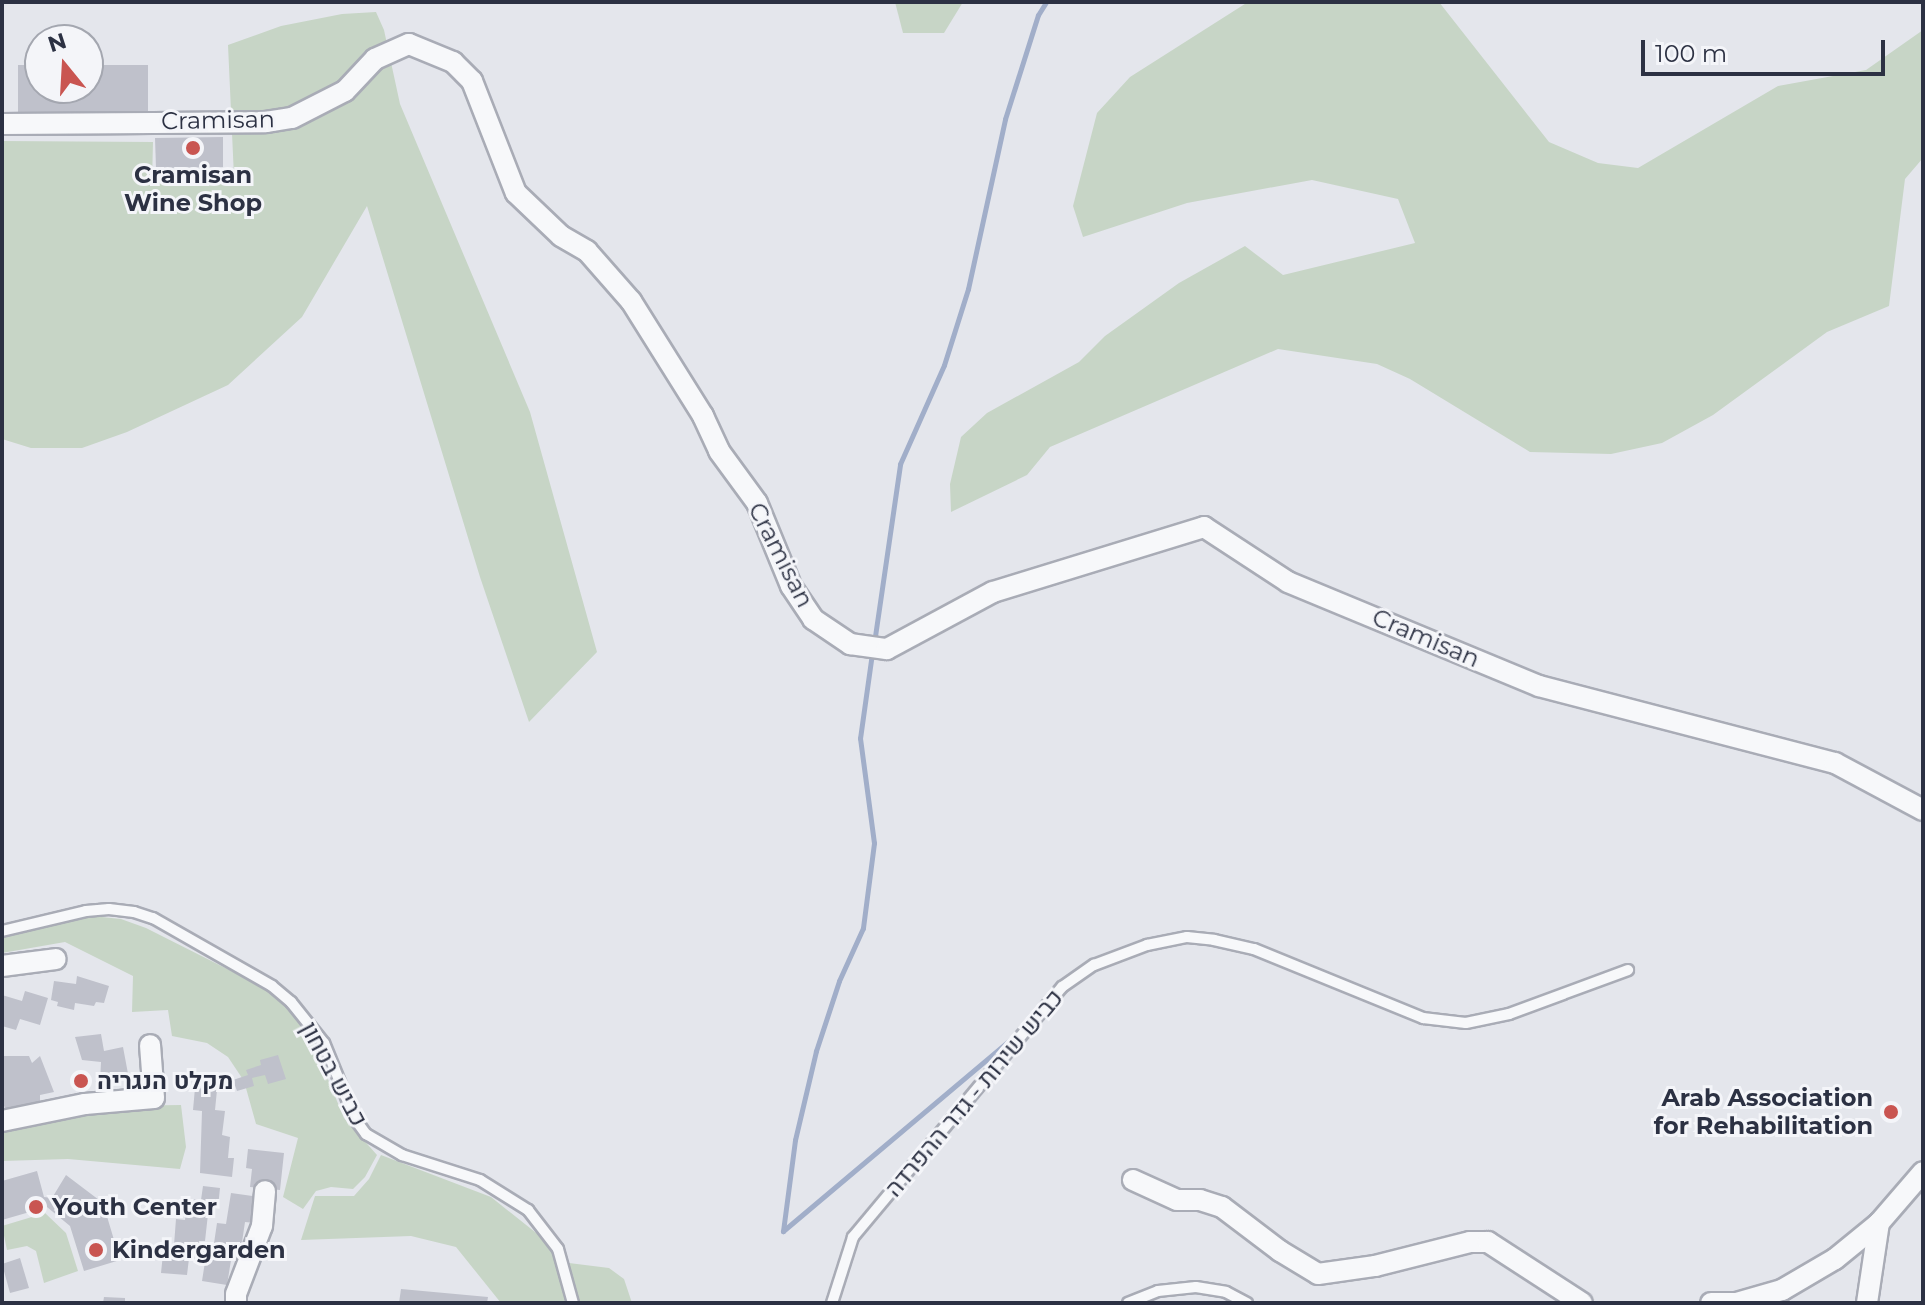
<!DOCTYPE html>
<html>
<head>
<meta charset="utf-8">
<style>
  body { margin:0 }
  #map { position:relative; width:1925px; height:1305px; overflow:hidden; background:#e4e6ec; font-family:Montserrat,Heebo,sans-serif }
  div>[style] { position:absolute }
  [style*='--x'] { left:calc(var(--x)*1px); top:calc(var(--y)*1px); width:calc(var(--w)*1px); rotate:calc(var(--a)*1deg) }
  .green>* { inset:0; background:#c7d5c6 }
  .stream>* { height:5px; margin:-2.5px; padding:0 2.5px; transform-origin:2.5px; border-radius:2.5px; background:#a1aec9 }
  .building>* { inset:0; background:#bfc1cb }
  .roads { filter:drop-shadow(2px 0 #a9acb6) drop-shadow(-2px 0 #a9acb6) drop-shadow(0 2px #a9acb6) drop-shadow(0 -2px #a9acb6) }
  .lane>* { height:10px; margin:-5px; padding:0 5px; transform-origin:5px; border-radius:5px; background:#f7f8fa }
  .street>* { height:20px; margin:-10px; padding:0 10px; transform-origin:10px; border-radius:10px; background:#f7f8fa }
  .dots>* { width:22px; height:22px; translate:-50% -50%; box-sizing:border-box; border:4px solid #f4f5f9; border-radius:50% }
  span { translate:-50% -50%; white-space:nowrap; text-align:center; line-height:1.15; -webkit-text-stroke:6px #f4f5f9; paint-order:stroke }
  .street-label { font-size:24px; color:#2c3143 }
  .poi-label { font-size:24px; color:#2c3143; font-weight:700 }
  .left { translate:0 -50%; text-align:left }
  .right { translate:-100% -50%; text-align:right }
  .frame { position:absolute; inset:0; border:4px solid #2c3143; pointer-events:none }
  .north { position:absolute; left:24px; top:24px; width:80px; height:80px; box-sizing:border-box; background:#f4f5f9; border:2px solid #a4a7b0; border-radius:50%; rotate:342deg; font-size:22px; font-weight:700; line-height:32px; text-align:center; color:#2c3143 }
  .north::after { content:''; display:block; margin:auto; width:28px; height:36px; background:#c95551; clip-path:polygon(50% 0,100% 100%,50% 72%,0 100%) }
  .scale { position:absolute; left:1641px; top:40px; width:244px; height:36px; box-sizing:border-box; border:4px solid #2c3143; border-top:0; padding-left:10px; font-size:24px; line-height:28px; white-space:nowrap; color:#2c3143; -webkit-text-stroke:6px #f4f5f9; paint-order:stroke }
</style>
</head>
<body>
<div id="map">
  <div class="green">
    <div style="clip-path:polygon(895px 2px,963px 2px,944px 33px,903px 33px)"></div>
    <div style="clip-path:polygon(1248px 2px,1439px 2px,1549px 142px,1598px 163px,1638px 168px,1778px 86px,1866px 70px,1923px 30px,1923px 158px,1905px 179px,1889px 306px,1827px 332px,1713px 415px,1662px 443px,1611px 454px,1530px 452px,1410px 379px,1377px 364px,1278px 349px,1050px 447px,1027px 475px,951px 512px,950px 484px,961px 437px,987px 413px,1079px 362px,1105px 336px,1179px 283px,1245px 246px,1283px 275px,1415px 243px,1398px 199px,1312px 180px,1187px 203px,1083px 237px,1073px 206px,1097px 113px,1130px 77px)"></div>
    <div style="clip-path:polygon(376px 12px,384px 30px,400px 104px,530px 412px,597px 652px,529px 722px,480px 577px,367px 206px,302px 317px,228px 385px,127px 432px,82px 448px,31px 448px,2px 439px,2px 141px,153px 142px,152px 182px,234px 177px,228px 45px,281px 26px,342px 14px)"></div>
    <div style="clip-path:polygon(92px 916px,121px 919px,146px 928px,269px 990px,293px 1014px,313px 1043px,344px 1118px,377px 1155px,365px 1177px,353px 1189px,331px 1187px,316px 1191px,303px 1209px,283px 1197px,298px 1138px,256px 1124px,244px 1081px,228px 1057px,207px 1043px,172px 1036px,168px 1010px,132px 1012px,133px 976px,65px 942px,2px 953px,2px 938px)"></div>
    <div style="clip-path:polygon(181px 1105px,186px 1147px,180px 1169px,68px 1159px,2px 1161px,2px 1127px,105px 1106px)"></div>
    <div style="clip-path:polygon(381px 1155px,491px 1197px,545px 1240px,561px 1262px,609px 1268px,624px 1279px,632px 1303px,501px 1303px,456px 1247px,411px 1236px,301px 1240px,315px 1196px,354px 1196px,369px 1179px)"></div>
    <div style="clip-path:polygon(45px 1213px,66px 1233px,78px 1271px,44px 1283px,36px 1251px,27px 1246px,7px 1250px,2px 1226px)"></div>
  </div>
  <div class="stream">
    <div style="--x:874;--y:643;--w:181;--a:-81.7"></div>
    <div style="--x:900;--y:464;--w:108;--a:-66"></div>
    <div style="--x:944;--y:365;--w:80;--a:-72.5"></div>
    <div style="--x:968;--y:289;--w:174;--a:-77.7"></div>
    <div style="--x:1005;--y:119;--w:109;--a:-72.4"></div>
    <div style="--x:1038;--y:15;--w:15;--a:-58"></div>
    <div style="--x:872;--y:653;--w:86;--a:98"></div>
    <div style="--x:860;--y:738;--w:106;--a:82.4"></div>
    <div style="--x:874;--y:843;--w:86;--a:97.4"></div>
    <div style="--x:863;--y:928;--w:58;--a:114.4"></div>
    <div style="--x:839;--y:981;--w:74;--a:108.2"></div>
    <div style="--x:816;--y:1051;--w:91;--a:103.3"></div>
    <div style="--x:795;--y:1140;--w:92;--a:97.5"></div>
    <div style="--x:783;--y:1231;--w:309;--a:-40.1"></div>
  </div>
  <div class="building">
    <div style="clip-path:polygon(18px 65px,40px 65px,40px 88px,88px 88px,88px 65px,148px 65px,148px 111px,18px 112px)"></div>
    <div style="clip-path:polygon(223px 137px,223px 167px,156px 168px,155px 138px)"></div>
    <div style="clip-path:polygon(77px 976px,109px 986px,104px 1003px,96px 1002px,94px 1006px,75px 1003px,74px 1010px,57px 1006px,58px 1002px,51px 1000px,54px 981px,76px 984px)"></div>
    <div style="clip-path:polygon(25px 991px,48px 998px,40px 1025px,20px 1019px,16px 1030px,2px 1026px,2px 995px,22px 1001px)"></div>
    <div style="clip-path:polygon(101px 1034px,104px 1051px,123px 1047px,129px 1079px,100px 1082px,101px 1062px,82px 1060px,75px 1037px)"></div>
    <div style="clip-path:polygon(278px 1055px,286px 1079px,268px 1084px,265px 1075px,252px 1078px,254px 1086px,237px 1091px,233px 1080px,248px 1075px,246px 1070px,261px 1065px,260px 1060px)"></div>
    <div style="clip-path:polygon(2px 1056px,29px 1056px,32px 1063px,40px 1056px,54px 1092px,40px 1095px,40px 1103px,6px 1112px,2px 1099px)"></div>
    <div style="clip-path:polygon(86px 1074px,88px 1088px,76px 1089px,74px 1075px)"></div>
    <div style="clip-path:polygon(195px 1088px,217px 1090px,215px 1110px,225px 1111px,222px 1135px,230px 1137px,228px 1158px,234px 1158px,232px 1177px,200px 1173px,202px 1111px,193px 1110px)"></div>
    <div style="clip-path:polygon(248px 1149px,284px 1153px,280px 1190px,250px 1187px,252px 1169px,246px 1168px)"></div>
    <div style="clip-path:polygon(37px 1171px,44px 1197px,52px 1198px,66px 1175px,103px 1203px,120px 1260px,84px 1271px,70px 1226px,47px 1207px,2px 1220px,2px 1181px)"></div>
    <div style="clip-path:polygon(203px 1186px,220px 1188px,218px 1207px,209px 1205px,205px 1241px,199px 1241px,198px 1251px,190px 1250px,187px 1275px,161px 1273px,164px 1244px,174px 1245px,176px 1219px,185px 1220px,187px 1199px,201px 1200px)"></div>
    <div style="clip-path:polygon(231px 1193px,259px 1197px,255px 1223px,245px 1222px,241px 1249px,233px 1248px,227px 1285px,202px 1281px,207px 1249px,213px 1250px,217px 1223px,226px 1224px)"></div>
    <div style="clip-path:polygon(20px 1258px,29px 1288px,10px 1293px,2px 1264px)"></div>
    <div style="clip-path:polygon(401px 1289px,488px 1297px,487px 1303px,399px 1303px)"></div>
    <div style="clip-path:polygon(104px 1297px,125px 1298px,125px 1303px,103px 1303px)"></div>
  </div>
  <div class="roads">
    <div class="lane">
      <div style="--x:2;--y:931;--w:86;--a:-13.4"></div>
      <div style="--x:86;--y:911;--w:23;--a:-5"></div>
      <div style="--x:109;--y:909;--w:25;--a:7"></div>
      <div style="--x:134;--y:912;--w:20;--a:18"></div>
      <div style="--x:153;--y:918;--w:137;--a:29.7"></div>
      <div style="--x:272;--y:986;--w:25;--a:40"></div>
      <div style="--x:291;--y:1002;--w:53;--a:51.2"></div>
      <div style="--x:324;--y:1043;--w:82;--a:67.8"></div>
      <div style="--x:355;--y:1119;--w:19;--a:54"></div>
      <div style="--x:366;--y:1134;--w:42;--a:30.3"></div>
      <div style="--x:402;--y:1155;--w:82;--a:17.8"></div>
      <div style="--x:480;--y:1180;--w:57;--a:32"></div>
      <div style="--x:528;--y:1210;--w:49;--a:52.4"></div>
      <div style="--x:558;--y:1249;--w:56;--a:74.5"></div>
      <div style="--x:832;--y:1303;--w:69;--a:-72.3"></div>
      <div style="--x:853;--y:1237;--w:326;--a:-50.1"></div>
      <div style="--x:1062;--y:987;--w:39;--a:-35"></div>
      <div style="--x:1094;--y:965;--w:57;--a:-20.7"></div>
      <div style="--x:1147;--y:945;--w:41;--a:-11.3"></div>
      <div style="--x:1187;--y:937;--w:27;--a:6"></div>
      <div style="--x:1214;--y:940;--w:41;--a:12.7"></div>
      <div style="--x:1254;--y:949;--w:183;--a:22.2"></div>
      <div style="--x:1423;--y:1018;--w:43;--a:6.6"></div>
      <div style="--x:1466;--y:1023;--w:44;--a:-11.8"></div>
      <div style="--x:1509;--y:1014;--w:127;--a:-20.3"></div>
      <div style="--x:1128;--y:1303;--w:32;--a:-22"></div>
      <div style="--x:1158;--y:1291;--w:38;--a:-6"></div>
      <div style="--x:1196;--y:1287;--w:30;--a:9"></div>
      <div style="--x:1226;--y:1292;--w:24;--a:28"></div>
    </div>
    <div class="street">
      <div style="--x:2;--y:124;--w:264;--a:-0.4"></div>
      <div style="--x:266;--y:122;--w:26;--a:-9"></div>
      <div style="--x:292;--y:118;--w:59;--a:-27"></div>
      <div style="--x:345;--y:91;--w:44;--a:-46.8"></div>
      <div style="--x:375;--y:59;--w:37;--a:-24"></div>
      <div style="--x:409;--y:44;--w:48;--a:22.2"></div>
      <div style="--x:453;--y:62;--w:27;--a:45"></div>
      <div style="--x:472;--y:81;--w:120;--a:68.6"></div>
      <div style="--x:516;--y:193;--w:62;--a:43.7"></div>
      <div style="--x:561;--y:236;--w:30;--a:30"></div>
      <div style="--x:587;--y:251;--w:67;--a:48.7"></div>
      <div style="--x:631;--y:301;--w:136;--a:57.9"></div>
      <div style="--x:703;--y:416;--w:38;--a:65"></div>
      <div style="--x:719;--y:451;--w:64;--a:53.8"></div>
      <div style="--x:757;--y:503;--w:90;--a:67.7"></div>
      <div style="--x:791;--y:586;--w:40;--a:56"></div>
      <div style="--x:813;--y:619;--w:45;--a:34"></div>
      <div style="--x:850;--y:644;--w:37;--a:8"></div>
      <div style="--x:887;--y:649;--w:120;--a:-28.3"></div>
      <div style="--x:993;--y:592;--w:221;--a:-17.1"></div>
      <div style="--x:1204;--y:527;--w:100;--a:33.2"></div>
      <div style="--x:1288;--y:582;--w:272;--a:22.5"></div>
      <div style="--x:1539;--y:686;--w:306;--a:14.6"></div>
      <div style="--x:1835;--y:763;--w:100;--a:28.1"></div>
      <div style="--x:2;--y:966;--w:54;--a:-7.4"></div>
      <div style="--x:2;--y:1121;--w:85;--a:-11.6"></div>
      <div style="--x:85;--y:1104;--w:69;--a:-5"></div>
      <div style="--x:154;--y:1098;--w:53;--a:-94.3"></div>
      <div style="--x:1133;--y:1180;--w:48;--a:24.4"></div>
      <div style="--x:1177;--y:1200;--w:23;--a:0"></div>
      <div style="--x:1200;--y:1200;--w:23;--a:18"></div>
      <div style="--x:1222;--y:1207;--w:73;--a:37.2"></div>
      <div style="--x:1280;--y:1251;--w:44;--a:31.2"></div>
      <div style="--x:1318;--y:1274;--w:58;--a:-8"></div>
      <div style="--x:1375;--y:1266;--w:98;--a:-14.2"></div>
      <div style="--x:1470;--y:1242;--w:18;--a:0"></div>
      <div style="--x:1488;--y:1242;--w:112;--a:33"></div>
      <div style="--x:236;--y:1303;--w:9;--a:-90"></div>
      <div style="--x:236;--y:1294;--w:73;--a:-69.1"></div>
      <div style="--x:262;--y:1226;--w:35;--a:-85"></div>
      <div style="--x:1711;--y:1303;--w:25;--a:0"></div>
      <div style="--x:1736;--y:1303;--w:48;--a:-15.8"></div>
      <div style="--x:1782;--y:1290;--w:61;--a:-30.3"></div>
      <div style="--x:1835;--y:1259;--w:57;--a:-39.3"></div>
      <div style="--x:1879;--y:1223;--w:67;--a:-49.2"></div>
      <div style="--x:1867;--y:1303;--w:81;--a:-81.5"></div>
    </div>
  </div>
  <div class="dots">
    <div style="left:193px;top:148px;background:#c95551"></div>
    <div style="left:81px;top:1081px;background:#c95551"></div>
    <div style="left:1891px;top:1112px;background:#c95551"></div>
    <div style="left:36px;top:1207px;background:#c95551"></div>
    <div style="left:96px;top:1250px;background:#c95551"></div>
  </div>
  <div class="street-label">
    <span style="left:218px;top:120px;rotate:-1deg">Cramisan</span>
    <span style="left:781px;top:555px;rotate:63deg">Cramisan</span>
    <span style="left:1426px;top:638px;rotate:23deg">Cramisan</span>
    <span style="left:334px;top:1074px;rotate:62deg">כביש בטחון</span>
    <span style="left:974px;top:1093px;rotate:-50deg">כביש שירות - גדר ההפרדה</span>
  </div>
  <div class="poi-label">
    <span style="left:193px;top:189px">Cramisan<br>Wine Shop</span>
    <span class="left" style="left:97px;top:1081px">מקלט הנגריה</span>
    <span class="right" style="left:1873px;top:1112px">Arab Association<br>for Rehabilitation</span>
    <span class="left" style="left:52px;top:1207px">Youth Center</span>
    <span class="left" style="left:112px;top:1250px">Kindergarden</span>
  </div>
  <div class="frame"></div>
  <div class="north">N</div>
  <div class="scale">100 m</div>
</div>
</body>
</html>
